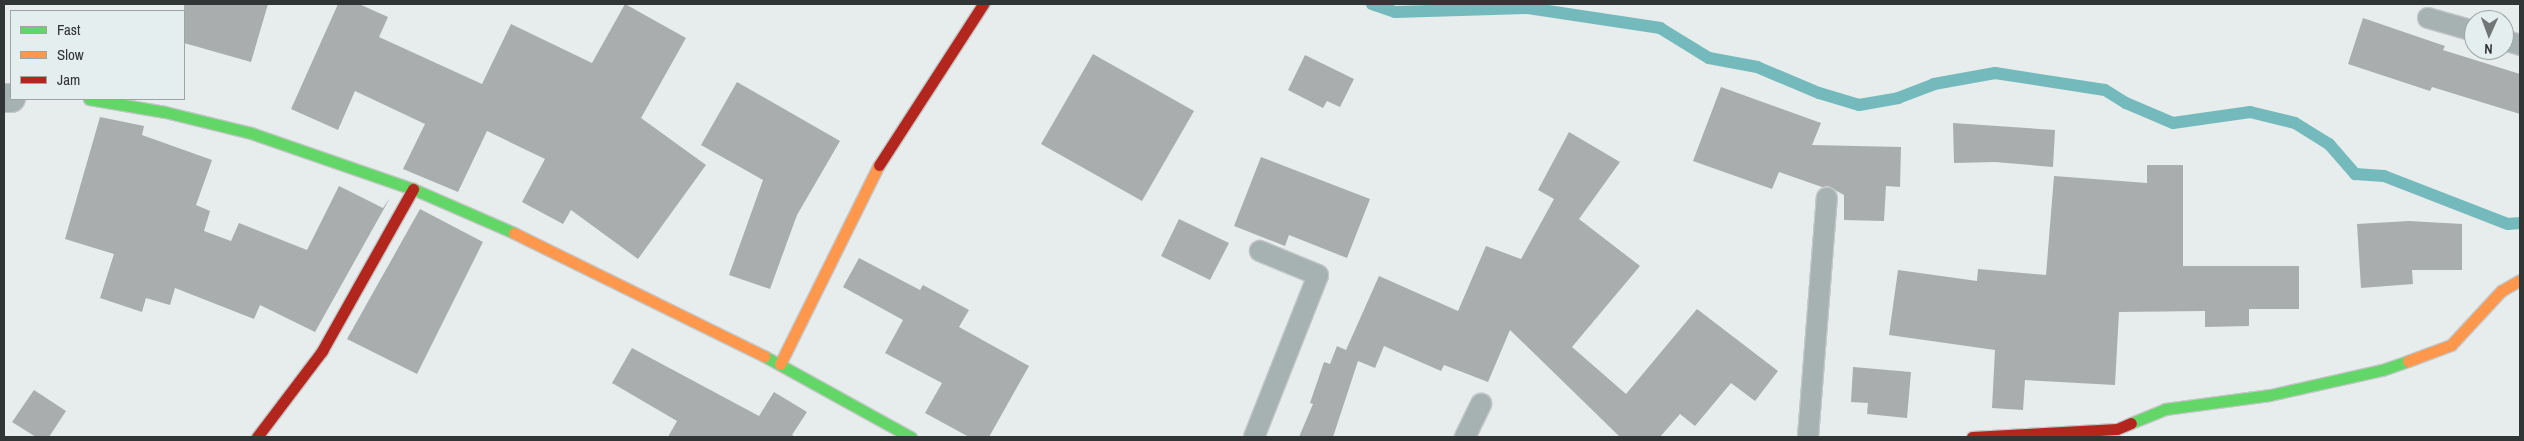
<!DOCTYPE html>
<html>
<head>
<meta charset="utf-8">
<style>
  body { margin:0 }
  #map { position:relative; width:2524px; height:441px; overflow:hidden; background:#e7ecec; font-family:"Archivo Narrow",sans-serif }
  div>[style] { position:absolute }
  [style*='--x'] { left:calc(var(--x)*1px); top:calc(var(--y)*1px); width:calc(var(--w)*1px); rotate:calc(var(--a)*1deg) }
  .stream>* { height:12px; margin:-6px; padding:0 6px; transform-origin:6px; border-radius:6px; background:#74babc }
  .building>* { inset:0; background:#a9adad }
  .roads { filter:drop-shadow(1px 0 #c4c7c7) drop-shadow(-1px 0 #c4c7c7) drop-shadow(0 1px #c4c7c7) drop-shadow(0 -1px #c4c7c7) }
  .lane>* { height:20px; margin:-10px; padding:0 10px; transform-origin:10px; border-radius:10px; background:#a6b1b2 }
  .street>* { height:28px; margin:-14px; padding:0 14px; transform-origin:14px; border-radius:14px; background:#a6b1b2 }
  .fast>* { height:11px; margin:-5.5px; padding:0 5.5px; transform-origin:5.5px; border-radius:5.5px; background:#63d668 }
  .slow>* { height:11px; margin:-5.5px; padding:0 5.5px; transform-origin:5.5px; border-radius:5.5px; background:#ff974d }
  .jam>* { height:11px; margin:-5.5px; padding:0 5.5px; transform-origin:5.5px; border-radius:5.5px; background:#b3261e }
  span { translate:-50% -50%; white-space:nowrap; text-align:center; line-height:1.15; -webkit-text-stroke:5px #e5eeee; paint-order:stroke }
  .frame { position:absolute; inset:0; border:5px solid #323536; pointer-events:none }
  .legend { position:absolute; left:10px; top:10px; width:175px; height:90px; box-sizing:border-box; background:#e5eeee; border:1px solid #9da4a4; margin:0; padding:6px 9px; list-style:none; font-size:15px; color:#323536 }
  .legend li { display:flex; align-items:center; gap:10px; height:25px }
  .legend b { width:25px; border:1px solid #9da4a4 }
  .north { position:absolute; left:2464px; top:10px; width:50px; height:50px; box-sizing:border-box; background:#e5eeee; border:1px solid #9da4a4; border-radius:50%; rotate:182deg; font-size:14px; font-weight:700; line-height:20px; text-align:center; color:#323536 }
  .north::after { content:''; display:block; margin:auto; width:18px; height:22px; background:#717576; clip-path:polygon(50% 0,100% 100%,50% 72%,0 100%) }
</style>
</head>
<body>
<div id="map">
  <div class="stream">
    <div style="--x:1372;--y:4;--w:24;--a:19"></div>
    <div style="--x:1395;--y:12;--w:133;--a:-1.7"></div>
    <div style="--x:1528;--y:8;--w:134;--a:8.6"></div>
    <div style="--x:1660;--y:28;--w:57;--a:31.5"></div>
    <div style="--x:1709;--y:58;--w:49;--a:10.6"></div>
    <div style="--x:1757;--y:67;--w:67;--a:22.8"></div>
    <div style="--x:1819;--y:93;--w:42;--a:16.7"></div>
    <div style="--x:1859;--y:105;--w:40;--a:-10"></div>
    <div style="--x:1898;--y:98;--w:39;--a:-21"></div>
    <div style="--x:1934;--y:84;--w:62;--a:-10.2"></div>
    <div style="--x:1995;--y:73;--w:111;--a:8.8"></div>
    <div style="--x:2105;--y:90;--w:25;--a:32"></div>
    <div style="--x:2126;--y:103;--w:51;--a:23.1"></div>
    <div style="--x:2173;--y:123;--w:78;--a:-8.1"></div>
    <div style="--x:2250;--y:112;--w:46;--a:13.7"></div>
    <div style="--x:2295;--y:123;--w:40;--a:32"></div>
    <div style="--x:2329;--y:144;--w:40;--a:49"></div>
    <div style="--x:2355;--y:174;--w:29;--a:4"></div>
    <div style="--x:2384;--y:176;--w:133;--a:21.2"></div>
    <div style="--x:2508;--y:224;--w:12;--a:-5"></div>
  </div>
  <div class="building">
    <div style="clip-path:polygon(184px 4px,268px 4px,251px 62px,184px 43px)"></div>
    <div style="clip-path:polygon(338px 4px,359px 4px,388px 17px,379px 37px,482px 84px,511px 24px,592px 63px,625px 4px,686px 38px,641px 118px,706px 165px,638px 259px,571px 210px,563px 224px,522px 202px,545px 159px,487px 131px,458px 192px,403px 169px,425px 124px,355px 91px,338px 130px,291px 109px)"></div>
    <div style="clip-path:polygon(2363px 18px,2445px 46px,2443px 50px,2520px 74px,2520px 114px,2432px 87px,2430px 91px,2348px 64px)"></div>
    <div style="clip-path:polygon(1093px 54px,1194px 111px,1142px 201px,1041px 144px)"></div>
    <div style="clip-path:polygon(1305px 55px,1354px 79px,1340px 107px,1327px 101px,1323px 108px,1288px 90px)"></div>
    <div style="clip-path:polygon(737px 82px,840px 141px,797px 215px,770px 289px,729px 275px,763px 180px,701px 145px)"></div>
    <div style="clip-path:polygon(1721px 87px,1821px 123px,1812px 145px,1901px 147px,1900px 187px,1886px 186px,1884px 221px,1844px 220px,1844px 195px,1828px 186px,1822px 187px,1779px 172px,1772px 189px,1693px 161px)"></div>
    <div style="clip-path:polygon(100px 117px,144px 126px,142px 135px,212px 160px,196px 205px,210px 211px,204px 231px,231px 241px,239px 223px,307px 250px,339px 186px,383px 208px,390px 198px,315px 332px,260px 305px,254px 319px,175px 288px,170px 305px,146px 298px,142px 312px,100px 298px,114px 254px,65px 239px)"></div>
    <div style="clip-path:polygon(1953px 123px,2055px 130px,2053px 167px,1995px 162px,1954px 163px)"></div>
    <div style="clip-path:polygon(1569px 132px,1620px 162px,1579px 219px,1640px 266px,1572px 347px,1626px 394px,1697px 309px,1778px 371px,1755px 401px,1731px 383px,1695px 426px,1680px 414px,1660px 437px,1620px 437px,1510px 330px,1488px 382px,1444px 365px,1441px 371px,1384px 346px,1375px 368px,1358px 361px,1333px 437px,1299px 437px,1313px 404px,1310px 403px,1324px 362px,1330px 364px,1337px 346px,1346px 350px,1379px 276px,1458px 311px,1486px 246px,1521px 259px,1554px 199px,1538px 190px)"></div>
    <div style="clip-path:polygon(1261px 157px,1370px 199px,1347px 258px,1289px 235px,1285px 246px,1234px 226px)"></div>
    <div style="clip-path:polygon(2147px 165px,2183px 165px,2183px 266px,2299px 266px,2299px 309px,2249px 309px,2249px 326px,2205px 327px,2205px 311px,2119px 312px,2115px 385px,2025px 380px,2023px 410px,1992px 408px,1995px 350px,1889px 335px,1898px 270px,1977px 281px,1978px 269px,2046px 275px,2054px 176px,2147px 183px)"></div>
    <div style="clip-path:polygon(420px 209px,483px 242px,417px 374px,347px 339px)"></div>
    <div style="clip-path:polygon(1179px 219px,1229px 243px,1210px 280px,1161px 256px)"></div>
    <div style="clip-path:polygon(2409px 221px,2462px 224px,2462px 270px,2412px 270px,2413px 284px,2361px 288px,2357px 224px)"></div>
    <div style="clip-path:polygon(859px 258px,920px 290px,923px 285px,969px 310px,959px 327px,1029px 366px,989px 437px,969px 437px,925px 413px,942px 383px,885px 353px,903px 320px,843px 287px)"></div>
    <div style="clip-path:polygon(632px 348px,759px 416px,774px 392px,807px 412px,792px 435px,796px 437px,668px 437px,677px 421px,612px 383px)"></div>
    <div style="clip-path:polygon(1853px 367px,1911px 372px,1907px 418px,1867px 414px,1868px 403px,1851px 402px)"></div>
    <div style="clip-path:polygon(34px 390px,66px 411px,49px 437px,36px 437px,12px 422px)"></div>
  </div>
  <div class="roads">
    <div class="lane">
      <div style="--x:2428;--y:18;--w:48;--a:15.8"></div>
      <div style="--x:2504;--y:40;--w:17;--a:17"></div>
      <div style="--x:1254;--y:437;--w:174;--a:-68.4"></div>
      <div style="--x:1318;--y:275;--w:63;--a:-157.5"></div>
      <div style="--x:1465;--y:437;--w:37;--a:-64"></div>
      <div style="--x:1808;--y:437;--w:240;--a:-85.5"></div>
    </div>
    <div class="street">
      <div style="--x:4;--y:98;--w:7;--a:0"></div>
    </div>
    <div class="fast">
      <div style="--x:89;--y:99;--w:77;--a:9.7"></div>
      <div style="--x:165;--y:112;--w:89;--a:13.7"></div>
      <div style="--x:251;--y:133;--w:171;--a:19.1"></div>
      <div style="--x:413;--y:189;--w:110;--a:23.5"></div>
      <div style="--x:764;--y:356;--w:168;--a:28.9"></div>
      <div style="--x:2131;--y:423;--w:37;--a:-22"></div>
      <div style="--x:2165;--y:409;--w:106;--a:-7.6"></div>
      <div style="--x:2270;--y:395;--w:115;--a:-12.6"></div>
      <div style="--x:2382;--y:370;--w:28;--a:-19"></div>
    </div>
    <div class="slow">
      <div style="--x:514;--y:233;--w:279;--a:26.2"></div>
      <div style="--x:2408;--y:361;--w:46;--a:-20.4"></div>
      <div style="--x:2451;--y:345;--w:74;--a:-47.2"></div>
      <div style="--x:2501;--y:291;--w:22;--a:-30"></div>
      <div style="--x:780;--y:364;--w:222;--a:-63.6"></div>
    </div>
    <div class="jam">
      <div style="--x:879;--y:165;--w:192;--a:-57.1"></div>
      <div style="--x:257;--y:437;--w:108;--a:-52.9"></div>
      <div style="--x:322;--y:351;--w:186;--a:-60.7"></div>
      <div style="--x:1972;--y:437;--w:145;--a:-3.2"></div>
      <div style="--x:2117;--y:429;--w:15;--a:-23"></div>
    </div>
  </div>
  <div class="frame"></div>
  <ul class="legend">
  <li><b style="height:6px;background:#63d668"></b>Fast</li>
  <li><b style="height:6px;background:#ff974d"></b>Slow</li>
  <li><b style="height:6px;background:#b3261e"></b>Jam</li>
  </ul>
  <div class="north">N</div>
</div>
</body>
</html>
